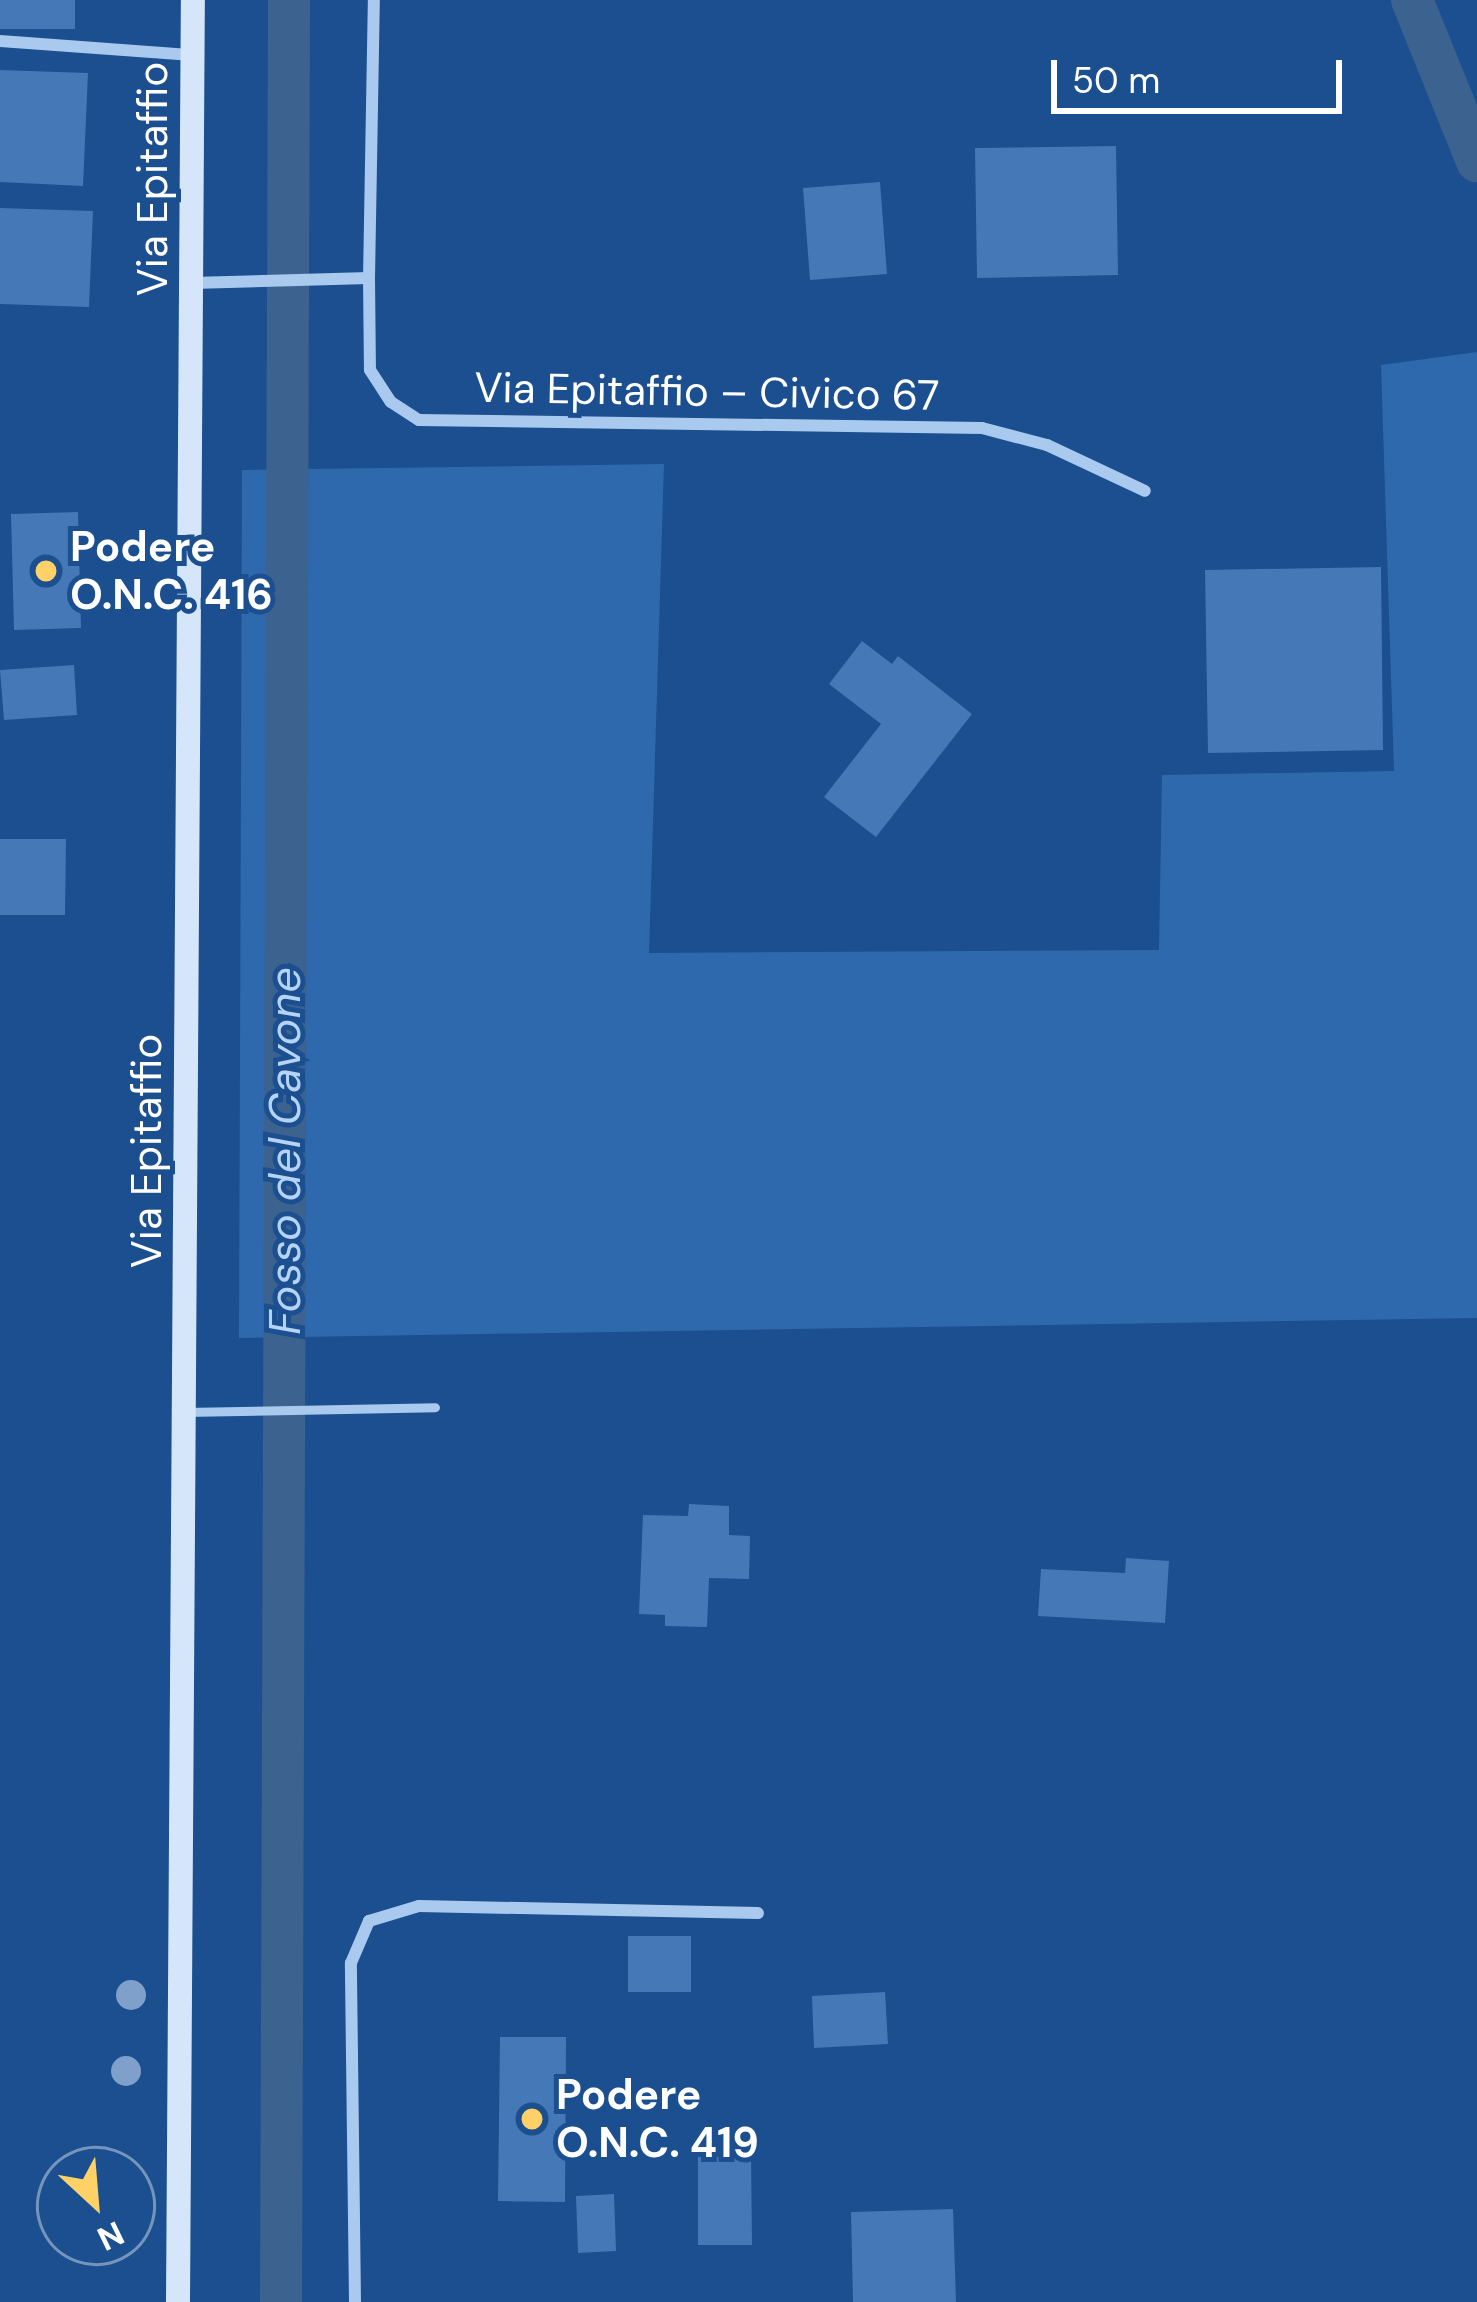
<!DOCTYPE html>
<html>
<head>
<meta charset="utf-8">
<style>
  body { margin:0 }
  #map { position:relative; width:1477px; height:2302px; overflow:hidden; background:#1b4f8f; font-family:"DM Sans",sans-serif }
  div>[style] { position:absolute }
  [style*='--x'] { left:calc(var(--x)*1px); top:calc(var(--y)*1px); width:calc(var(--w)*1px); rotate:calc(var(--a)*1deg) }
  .green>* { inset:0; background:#2e69ad }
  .canal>* { height:42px; margin:-21px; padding:0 21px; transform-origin:21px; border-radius:21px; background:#3c6290 }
  .building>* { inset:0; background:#4478b7 }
  .service>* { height:9px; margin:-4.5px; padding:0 4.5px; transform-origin:4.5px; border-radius:4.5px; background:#a9c9ee }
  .minor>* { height:12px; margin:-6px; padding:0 6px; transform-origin:6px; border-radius:6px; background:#a9c9ee }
  .secondary>* { height:24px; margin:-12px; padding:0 12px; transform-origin:12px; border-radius:12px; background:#d6e6fa }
  .trees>* { width:30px; height:30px; margin:-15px; border-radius:50%; background:#7ea0ca }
  .dots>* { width:33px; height:33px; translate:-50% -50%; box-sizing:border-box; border:6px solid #1b4f8f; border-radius:50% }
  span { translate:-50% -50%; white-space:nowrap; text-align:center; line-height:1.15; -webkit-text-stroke:10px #1b4f8f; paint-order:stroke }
  .street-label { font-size:42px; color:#fff }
  .poi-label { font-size:42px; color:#fff; font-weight:700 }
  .left { translate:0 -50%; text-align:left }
  .water-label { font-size:45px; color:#b5d3f5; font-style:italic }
  .north { position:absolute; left:36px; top:2146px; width:120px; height:120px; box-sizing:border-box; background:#1b4f8f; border:3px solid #7695bc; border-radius:50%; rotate:154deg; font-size:33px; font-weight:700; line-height:48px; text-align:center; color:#fff }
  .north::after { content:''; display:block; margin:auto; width:42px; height:54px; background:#ffd166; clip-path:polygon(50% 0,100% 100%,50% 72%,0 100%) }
  .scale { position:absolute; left:1051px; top:60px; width:291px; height:54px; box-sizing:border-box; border:6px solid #fff; border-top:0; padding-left:15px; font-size:36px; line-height:42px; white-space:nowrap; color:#fff; -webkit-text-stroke:9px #1b4f8f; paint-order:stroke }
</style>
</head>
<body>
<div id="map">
  <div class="green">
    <div style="clip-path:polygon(1477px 352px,1477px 1318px,239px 1338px,242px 470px,664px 464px,649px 953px,1159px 950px,1162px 775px,1394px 771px,1381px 365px)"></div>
  </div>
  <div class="canal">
    <div style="--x:1412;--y:0;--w:174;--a:68"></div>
    <div style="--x:281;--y:2302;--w:2302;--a:-89.8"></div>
  </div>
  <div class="building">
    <div style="clip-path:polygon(0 0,75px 0,75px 29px,0 29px)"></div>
    <div style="clip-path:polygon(0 70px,88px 73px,83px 186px,0 182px)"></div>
    <div style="clip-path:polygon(1116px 146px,1118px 275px,977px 278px,975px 148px)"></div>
    <div style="clip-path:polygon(880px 182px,887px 274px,810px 280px,803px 188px)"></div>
    <div style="clip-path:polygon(0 208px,93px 211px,89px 307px,0 304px)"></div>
    <div style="clip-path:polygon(78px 512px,81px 628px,14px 630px,11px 514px)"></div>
    <div style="clip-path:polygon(1381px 567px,1383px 750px,1208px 753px,1205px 570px)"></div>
    <div style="clip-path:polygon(862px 641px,892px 664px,898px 656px,972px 714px,876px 837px,824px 797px,881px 724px,829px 684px)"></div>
    <div style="clip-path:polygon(74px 665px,77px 715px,4px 720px,0 670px)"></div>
    <div style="clip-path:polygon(0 839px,66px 839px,65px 915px,0 915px)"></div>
    <div style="clip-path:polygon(689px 1504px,729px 1506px,729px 1535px,750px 1536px,749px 1579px,709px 1578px,707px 1627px,665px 1626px,665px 1615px,639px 1614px,643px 1515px,688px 1516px)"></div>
    <div style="clip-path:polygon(1126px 1558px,1169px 1561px,1165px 1623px,1038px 1616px,1041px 1569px,1125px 1573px)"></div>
    <div style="clip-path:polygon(628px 1936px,691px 1936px,691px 1992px,628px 1992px)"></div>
    <div style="clip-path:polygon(885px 1992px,888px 2044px,814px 2048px,812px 1996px)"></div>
    <div style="clip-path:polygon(500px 2037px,566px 2037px,565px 2202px,498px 2201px)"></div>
    <div style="clip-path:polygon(698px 2154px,751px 2154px,752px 2245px,698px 2245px)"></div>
    <div style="clip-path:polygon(614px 2194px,616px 2251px,578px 2253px,576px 2196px)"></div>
    <div style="clip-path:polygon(953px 2209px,956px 2302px,853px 2302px,851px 2212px)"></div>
  </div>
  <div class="service">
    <div style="--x:184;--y:1412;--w:251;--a:-1.1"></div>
  </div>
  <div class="minor">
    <div style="--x:0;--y:41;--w:193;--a:4.2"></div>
    <div style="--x:369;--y:278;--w:278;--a:-89"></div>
    <div style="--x:192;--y:283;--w:177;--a:-1.6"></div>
    <div style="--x:369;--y:278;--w:92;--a:89.4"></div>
    <div style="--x:370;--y:370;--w:38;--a:57"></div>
    <div style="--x:391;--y:402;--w:33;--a:33"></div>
    <div style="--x:419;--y:420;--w:563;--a:0.81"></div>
    <div style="--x:982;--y:428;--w:67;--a:14.7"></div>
    <div style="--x:1047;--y:445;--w:108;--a:25.1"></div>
    <div style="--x:355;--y:2302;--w:339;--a:-90.7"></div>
    <div style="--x:351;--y:1963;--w:46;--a:-66.8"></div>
    <div style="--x:369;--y:1921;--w:52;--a:-16.7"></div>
    <div style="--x:419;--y:1906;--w:339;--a:1.2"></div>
  </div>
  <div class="secondary">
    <div style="--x:178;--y:2302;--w:2302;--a:-89.63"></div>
  </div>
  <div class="trees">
    <div style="left:131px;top:1995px"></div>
    <div style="left:126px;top:2071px"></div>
  </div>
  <div class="dots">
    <div style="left:46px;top:571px;background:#ffd166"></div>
    <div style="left:532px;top:2119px;background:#ffd166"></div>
  </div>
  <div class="street-label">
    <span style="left:153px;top:179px;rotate:-90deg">Via Epitaffio</span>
    <span style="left:707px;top:392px;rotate:1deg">Via Epitaffio – Civico 67</span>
    <span style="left:147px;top:1151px;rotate:-90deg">Via Epitaffio</span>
  </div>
  <div class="poi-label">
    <span class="left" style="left:70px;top:571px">Podere<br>O.N.C. 416</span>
    <span class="left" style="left:556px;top:2119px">Podere<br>O.N.C. 419</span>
  </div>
  <div class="water-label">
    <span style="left:285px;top:1151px;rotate:-90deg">Fosso del Cavone</span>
  </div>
  <div class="north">N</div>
  <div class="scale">50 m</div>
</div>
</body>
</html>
